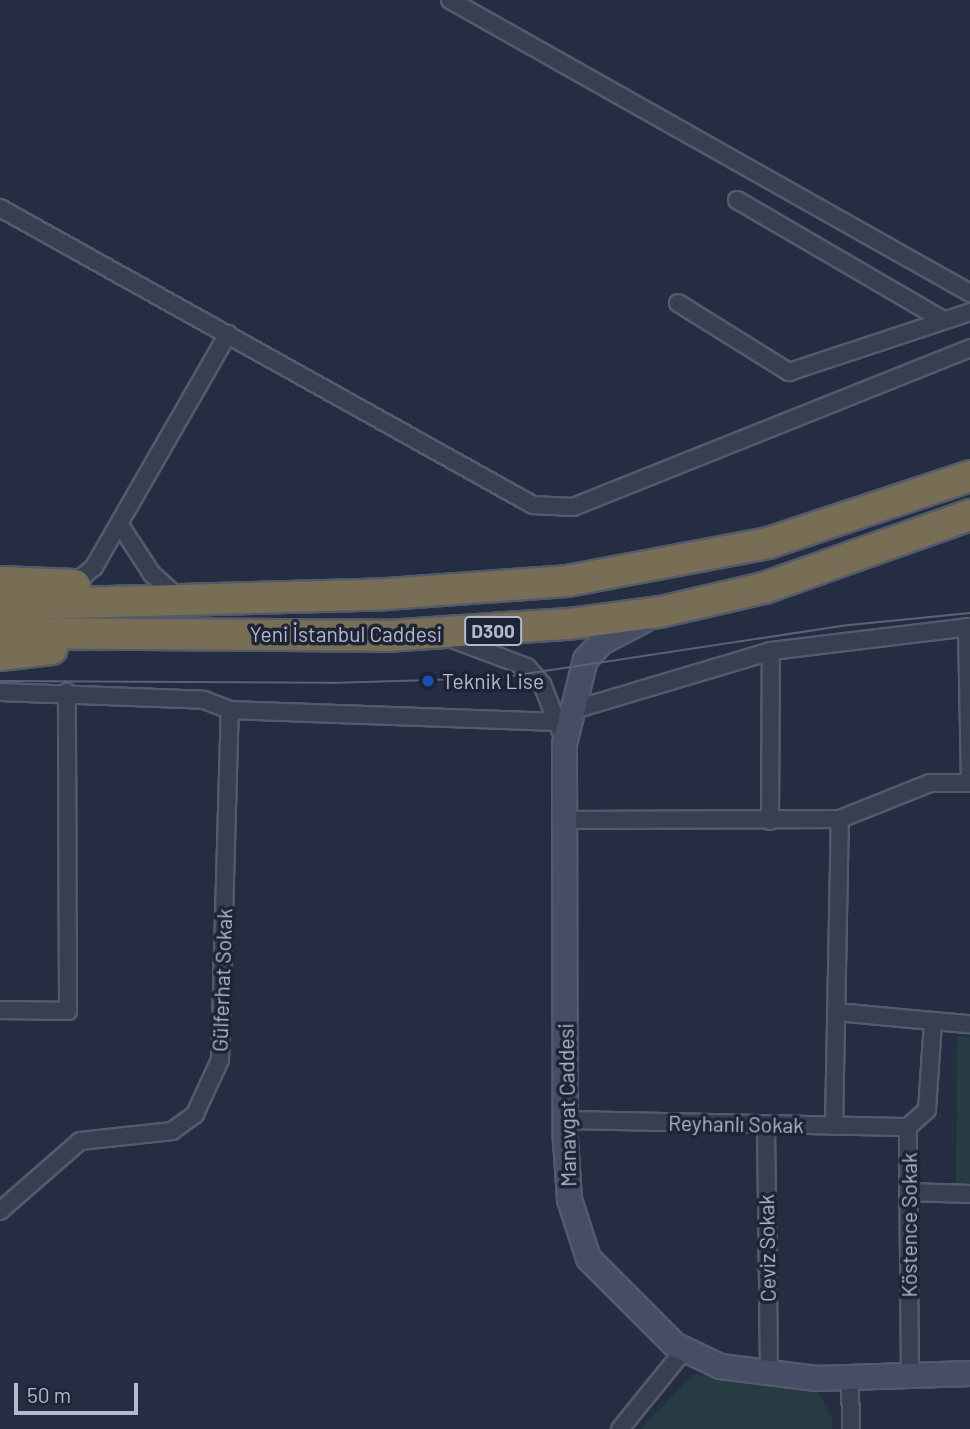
<!DOCTYPE html>
<html>
<head>
<meta charset="utf-8">
<style>
  body { margin:0 }
  #map { position:relative; width:970px; height:1429px; overflow:hidden; background:#242d41; font-family:Barlow,sans-serif }
  div>[style] { position:absolute }
  [style*='--x'] { left:calc(var(--x)*1px); top:calc(var(--y)*1px); width:calc(var(--w)*1px); rotate:calc(var(--a)*1deg) }
  .green>* { inset:0; background:#263b42 }
  .roads { filter:drop-shadow(2px 0 #535a6b) drop-shadow(-2px 0 #535a6b) drop-shadow(0 2px #535a6b) drop-shadow(0 -2px #535a6b) }
  .street>* { height:16px; margin:-8px; padding:0 8px; transform-origin:8px; border-radius:8px; background:#383f50 }
  .secondary>* { height:23px; margin:-11.5px; padding:0 11.5px; transform-origin:11.5px; border-radius:11.5px; background:#464d64 }
  .highway>* { height:30px; margin:-15px; padding:0 15px; transform-origin:15px; border-radius:15px; background:#776e55 }
  .tram>* { height:2px; margin:-1px; padding:0 1px; transform-origin:1px; border-radius:1px; background:#5a6278 }
  .dots>* { width:19px; height:19px; translate:-50% -50%; box-sizing:border-box; border:4px solid #1d2436; border-radius:50% }
  span { translate:-50% -50%; white-space:nowrap; text-align:center; line-height:1.15; -webkit-text-stroke:7px #1d2436; paint-order:stroke }
  .shield-label span { padding:2px 5px; background:#1d2436; border:2px solid; border-radius:5px; -webkit-text-stroke-width:0 }
  .shield-label { font-size:19px; color:#b5bacb; font-weight:700 }
  .street-label { font-size:21px; color:#b5bacb }
  .poi-label { font-size:21px; color:#b5bacb }
  .left { translate:0 -50%; text-align:left }
  .scale { position:absolute; left:14px; top:1383px; width:124px; height:32px; box-sizing:border-box; border:4px solid #b5bacb; border-top:0; padding-left:9px; font-size:21px; line-height:24px; white-space:nowrap; color:#b5bacb; -webkit-text-stroke:5px #1d2436; paint-order:stroke }
</style>
</head>
<body>
<div id="map">
  <div class="green">
    <div style="clip-path:polygon(957px 1036px,970px 1037px,970px 1187px,956px 1187px)"></div>
    <div style="clip-path:polygon(693px 1374px,817px 1390px,832px 1417px,832px 1429px,641px 1429px)"></div>
  </div>
  <div class="roads">
    <div class="street">
      <div style="--x:450;--y:0;--w:597;--a:29.4"></div>
      <div style="--x:737;--y:200;--w:238;--a:30.2"></div>
      <div style="--x:0;--y:208;--w:610;--a:29.13"></div>
      <div style="--x:533;--y:505;--w:40;--a:2.9"></div>
      <div style="--x:573;--y:507;--w:428;--a:-21.8"></div>
      <div style="--x:678;--y:303;--w:131;--a:31.9"></div>
      <div style="--x:789;--y:372;--w:191;--a:-18.3"></div>
      <div style="--x:120;--y:525;--w:59;--a:56.9"></div>
      <div style="--x:152;--y:574;--w:27;--a:42"></div>
      <div style="--x:66;--y:584;--w:11;--a:-15"></div>
      <div style="--x:77;--y:581;--w:22;--a:-39"></div>
      <div style="--x:94;--y:567;--w:269;--a:-60.1"></div>
      <div style="--x:967;--y:627;--w:156;--a:88.9"></div>
      <div style="--x:452;--y:639;--w:80;--a:20.5"></div>
      <div style="--x:527;--y:667;--w:23;--a:49"></div>
      <div style="--x:542;--y:684;--w:49;--a:68.6"></div>
      <div style="--x:0;--y:692;--w:204;--a:2.2"></div>
      <div style="--x:204;--y:700;--w:28;--a:21"></div>
      <div style="--x:570;--y:711;--w:210;--a:-16.6"></div>
      <div style="--x:564;--y:820;--w:276;--a:-0.2"></div>
      <div style="--x:840;--y:819;--w:97;--a:-21.8"></div>
      <div style="--x:930;--y:783;--w:40;--a:0"></div>
      <div style="--x:770;--y:821;--w:170;--a:-89.7"></div>
      <div style="--x:771;--y:651;--w:200;--a:-6.9"></div>
      <div style="--x:0;--y:1010;--w:68;--a:0.8"></div>
      <div style="--x:68;--y:1011;--w:319;--a:-90.2"></div>
      <div style="--x:836;--y:1012;--w:97;--a:5.3"></div>
      <div style="--x:565;--y:1120;--w:343;--a:1.2"></div>
      <div style="--x:766;--y:1124;--w:248;--a:89.3"></div>
      <div style="--x:834;--y:1126;--w:307;--a:-88.9"></div>
      <div style="--x:908;--y:1192;--w:62;--a:1.8"></div>
      <div style="--x:0;--y:1211;--w:106;--a:-41.2"></div>
      <div style="--x:80;--y:1141;--w:93;--a:-6.2"></div>
      <div style="--x:172;--y:1131;--w:29;--a:-36"></div>
      <div style="--x:195;--y:1114;--w:60;--a:-65.2"></div>
      <div style="--x:220;--y:1060;--w:350;--a:-88.4"></div>
      <div style="--x:230;--y:710;--w:327;--a:2.1"></div>
      <div style="--x:910;--y:1375;--w:248;--a:-90.5"></div>
      <div style="--x:908;--y:1127;--w:25;--a:-42"></div>
      <div style="--x:927;--y:1110;--w:89;--a:-86.1"></div>
      <div style="--x:933;--y:1021;--w:37;--a:5"></div>
      <div style="--x:850;--y:1377;--w:52;--a:88.9"></div>
      <div style="--x:620;--y:1429;--w:103;--a:-50.9"></div>
    </div>
    <div class="secondary">
      <div style="--x:643;--y:620;--w:47;--a:152.4"></div>
      <div style="--x:601;--y:642;--w:23;--a:133"></div>
      <div style="--x:585;--y:659;--w:87;--a:104"></div>
      <div style="--x:564;--y:743;--w:396;--a:89.9"></div>
      <div style="--x:565;--y:1139;--w:60;--a:86.2"></div>
      <div style="--x:569;--y:1199;--w:62;--a:72.1"></div>
      <div style="--x:588;--y:1258;--w:122;--a:45"></div>
      <div style="--x:674;--y:1344;--w:51;--a:25.6"></div>
      <div style="--x:720;--y:1366;--w:97;--a:7.1"></div>
      <div style="--x:816;--y:1378;--w:154;--a:-1.9"></div>
    </div>
    <div class="highway">
      <div style="--x:0;--y:582;--w:75;--a:2.3"></div>
      <div style="--x:0;--y:605;--w:387;--a:-1.6"></div>
      <div style="--x:387;--y:594;--w:180;--a:-4.1"></div>
      <div style="--x:567;--y:581;--w:205;--a:-10.7"></div>
      <div style="--x:768;--y:543;--w:213;--a:-18.3"></div>
      <div style="--x:0;--y:633;--w:386;--a:0.4"></div>
      <div style="--x:386;--y:636;--w:183;--a:-3.8"></div>
      <div style="--x:569;--y:624;--w:92;--a:-7.5"></div>
      <div style="--x:660;--y:612;--w:107;--a:-13"></div>
      <div style="--x:764;--y:588;--w:219;--a:-19.5"></div>
      <div style="--x:0;--y:655;--w:52;--a:-6.6"></div>
    </div>
  </div>
  <div class="tram">
    <div style="--x:0;--y:681;--w:330;--a:0.3"></div>
    <div style="--x:330;--y:683;--w:168;--a:-1.7"></div>
    <div style="--x:498;--y:678;--w:356;--a:-8.6"></div>
    <div style="--x:850;--y:625;--w:121;--a:-5.7"></div>
  </div>
  <div class="dots">
    <div style="left:428px;top:681px;background:#1a4fb4"></div>
  </div>
  <div class="shield-label">
    <span style="left:493px;top:631px">D300</span>
  </div>
  <div class="street-label">
    <span style="left:346px;top:634px">Yeni İstanbul Caddesi</span>
    <span style="left:222px;top:980px;rotate:-88deg">Gülferhat Sokak</span>
    <span style="left:567px;top:1105px;rotate:-91deg">Manavgat Caddesi</span>
    <span style="left:736px;top:1124px;rotate:1deg">Reyhanlı Sokak</span>
    <span style="left:909px;top:1225px;rotate:-90deg">Köstence Sokak</span>
    <span style="left:767px;top:1248px;rotate:-91deg">Ceviz Sokak</span>
  </div>
  <div class="poi-label">
    <span class="left" style="left:442px;top:681px">Teknik Lise</span>
  </div>
  <div class="scale">50 m</div>
</div>
</body>
</html>
